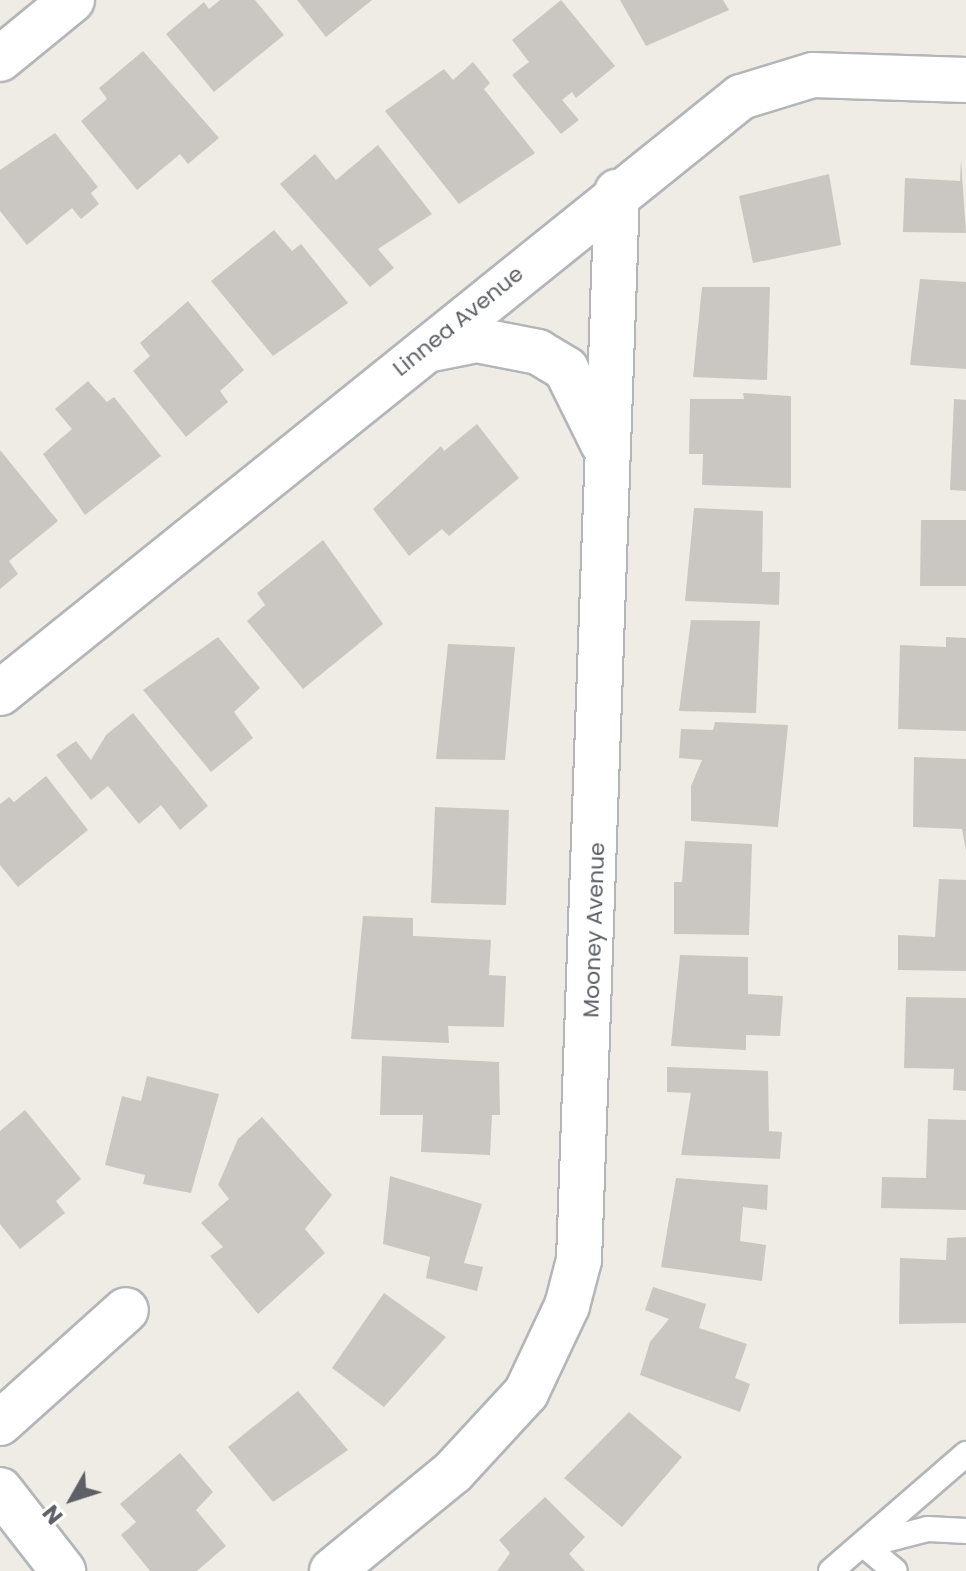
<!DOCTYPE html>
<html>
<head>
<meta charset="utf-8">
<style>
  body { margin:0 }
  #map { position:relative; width:966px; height:1571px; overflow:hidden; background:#eeece5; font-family:Poppins,sans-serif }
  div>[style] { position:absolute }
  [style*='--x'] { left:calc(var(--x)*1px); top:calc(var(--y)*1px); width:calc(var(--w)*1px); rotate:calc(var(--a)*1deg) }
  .building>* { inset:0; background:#cac7c2 }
  .roads { filter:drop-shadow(2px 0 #b3b6b9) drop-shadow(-2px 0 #b3b6b9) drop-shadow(0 2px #b3b6b9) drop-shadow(0 -2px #b3b6b9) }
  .lane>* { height:24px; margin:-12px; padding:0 12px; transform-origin:12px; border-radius:12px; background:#fff }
  .street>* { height:44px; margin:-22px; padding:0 22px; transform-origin:22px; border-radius:22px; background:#fff }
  span { translate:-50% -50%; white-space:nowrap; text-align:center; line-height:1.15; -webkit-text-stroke:6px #fff; paint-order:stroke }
  .street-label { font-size:22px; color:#5d6165 }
  .north { position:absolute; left:32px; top:1459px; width:80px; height:80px; -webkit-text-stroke:6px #fff; paint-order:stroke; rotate:231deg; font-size:22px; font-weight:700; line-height:32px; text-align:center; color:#5d6165 }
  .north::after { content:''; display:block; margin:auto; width:28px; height:36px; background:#5d6165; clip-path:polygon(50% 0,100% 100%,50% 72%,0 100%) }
</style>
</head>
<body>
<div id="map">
  <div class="building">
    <div style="clip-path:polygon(220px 0,255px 0,284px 35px,214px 92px,166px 34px,204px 2px,209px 9px)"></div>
    <div style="clip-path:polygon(297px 0,372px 0,326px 37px)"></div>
    <div style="clip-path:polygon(561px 0,615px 66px,576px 98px,572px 92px,562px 100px,579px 120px,561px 134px,512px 75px,529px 62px,512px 40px)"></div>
    <div style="clip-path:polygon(620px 0,723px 0,729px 10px,646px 46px)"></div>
    <div style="clip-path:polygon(143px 51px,219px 138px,188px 164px,180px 154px,137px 190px,81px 121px,107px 99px,99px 88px)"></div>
    <div style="clip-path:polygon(473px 62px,490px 83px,484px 89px,535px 153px,459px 204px,385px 111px,444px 69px,453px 80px)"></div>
    <div style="clip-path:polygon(55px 133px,98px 187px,91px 193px,99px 204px,81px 219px,72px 208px,27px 245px,0 211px,0 170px)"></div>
    <div style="clip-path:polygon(378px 145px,432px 214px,378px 249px,394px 268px,370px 287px,280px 184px,315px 154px,336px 180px)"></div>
    <div style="clip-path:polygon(961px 160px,966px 233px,903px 232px,905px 178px,960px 181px)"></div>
    <div style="clip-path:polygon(829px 174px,841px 245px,753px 263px,739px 196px)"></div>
    <div style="clip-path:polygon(274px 230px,292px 251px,301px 244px,348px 303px,273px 356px,211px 281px)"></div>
    <div style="clip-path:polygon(920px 279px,966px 282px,966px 369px,910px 365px)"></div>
    <div style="clip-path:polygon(702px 287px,770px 287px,767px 380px,693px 377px)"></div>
    <div style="clip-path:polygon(188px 301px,244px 370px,220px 391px,228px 402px,186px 437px,133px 371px,150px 356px,140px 343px)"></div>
    <div style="clip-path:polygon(88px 381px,107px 402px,114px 397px,161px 456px,85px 515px,43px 454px,72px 429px,55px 409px)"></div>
    <div style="clip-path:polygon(743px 393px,791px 396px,791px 488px,702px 485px,703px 454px,689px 454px,690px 399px,744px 399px)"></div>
    <div style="clip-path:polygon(954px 399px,966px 400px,966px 491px,950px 490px)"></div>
    <div style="clip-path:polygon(477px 424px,519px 478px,449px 536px,442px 529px,409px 556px,373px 509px,441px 446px,444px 451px)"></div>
    <div style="clip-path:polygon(0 450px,58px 521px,9px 561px,18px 574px,0 589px)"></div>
    <div style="clip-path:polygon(694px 508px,763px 511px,762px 572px,780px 572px,779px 605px,685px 601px)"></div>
    <div style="clip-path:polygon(921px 520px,966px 520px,966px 586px,920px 586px)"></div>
    <div style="clip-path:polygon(323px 540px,383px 624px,303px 689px,247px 621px,265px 605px,257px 593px)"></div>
    <div style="clip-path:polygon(691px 620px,760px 621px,756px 713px,679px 711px)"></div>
    <div style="clip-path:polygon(218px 637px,260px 688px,234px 712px,253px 738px,211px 772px,143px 690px)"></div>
    <div style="clip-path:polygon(946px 637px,966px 638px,966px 731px,898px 729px,900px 645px,946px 647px)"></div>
    <div style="clip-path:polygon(448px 644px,515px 647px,505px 760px,436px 759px)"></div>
    <div style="clip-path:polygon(133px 713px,208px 806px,180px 830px,161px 805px,139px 824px,108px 786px,91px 800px,56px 755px,76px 741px,91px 760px,106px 735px)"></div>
    <div style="clip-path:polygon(715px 722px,788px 725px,778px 827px,691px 821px,691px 786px,702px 760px,679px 758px,681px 729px,713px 730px)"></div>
    <div style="clip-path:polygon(914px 757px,966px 759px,966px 851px,962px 829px,913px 827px)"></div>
    <div style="clip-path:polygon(46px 776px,88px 830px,18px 887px,0 865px,0 804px,9px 797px,14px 802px)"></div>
    <div style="clip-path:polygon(435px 807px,509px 810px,506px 905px,431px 903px)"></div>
    <div style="clip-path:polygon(685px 841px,752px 844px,749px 935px,674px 934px,674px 882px,682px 882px)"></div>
    <div style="clip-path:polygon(939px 879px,966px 880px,966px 971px,898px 970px,898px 935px,935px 937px)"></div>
    <div style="clip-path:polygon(363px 916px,413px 918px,413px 936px,491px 940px,489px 975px,506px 976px,504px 1027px,448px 1026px,449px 1043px,351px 1039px)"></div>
    <div style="clip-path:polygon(680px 955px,748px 957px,748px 994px,783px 996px,780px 1036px,746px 1035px,746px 1050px,671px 1046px)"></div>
    <div style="clip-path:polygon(906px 997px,966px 998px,966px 1091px,953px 1090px,954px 1069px,904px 1068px)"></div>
    <div style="clip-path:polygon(382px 1056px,499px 1062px,500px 1115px,492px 1115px,490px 1155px,421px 1152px,423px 1115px,380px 1115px)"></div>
    <div style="clip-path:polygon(667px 1067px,768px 1071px,769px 1131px,782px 1132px,780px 1159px,681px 1155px,691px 1093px,667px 1092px)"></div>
    <div style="clip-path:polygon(147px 1076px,219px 1094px,191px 1193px,143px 1184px,145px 1175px,105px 1165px,122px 1096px,141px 1101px)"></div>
    <div style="clip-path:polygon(25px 1110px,81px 1179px,56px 1201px,65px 1213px,20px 1249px,0 1224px,0 1131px)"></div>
    <div style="clip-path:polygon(262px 1117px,332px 1195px,305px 1229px,325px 1253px,258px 1314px,210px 1256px,223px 1247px,201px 1223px,229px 1199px,218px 1185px,238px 1139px)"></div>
    <div style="clip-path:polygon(928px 1119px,966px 1120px,966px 1210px,881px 1208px,882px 1177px,926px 1178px)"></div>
    <div style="clip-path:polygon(390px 1176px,482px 1204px,464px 1263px,483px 1267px,477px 1291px,426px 1278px,430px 1257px,383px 1244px)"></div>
    <div style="clip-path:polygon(676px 1178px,768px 1185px,767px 1210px,743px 1207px,740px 1241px,766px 1245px,762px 1281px,661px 1267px)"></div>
    <div style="clip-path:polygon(966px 1237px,966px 1323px,899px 1324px,900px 1258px,946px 1260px,947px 1238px)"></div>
    <div style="clip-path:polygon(653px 1287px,706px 1304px,699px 1328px,747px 1344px,735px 1378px,750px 1384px,740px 1412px,640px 1375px,650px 1342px,669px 1319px,645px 1310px)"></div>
    <div style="clip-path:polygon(384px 1293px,446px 1337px,384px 1407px,332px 1368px)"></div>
    <div style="clip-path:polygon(298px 1391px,348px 1450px,273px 1502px,228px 1447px)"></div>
    <div style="clip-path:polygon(629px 1412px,682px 1457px,622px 1527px,564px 1478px)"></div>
    <div style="clip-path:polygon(180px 1453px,213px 1492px,196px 1510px,226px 1546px,197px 1571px,150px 1571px,121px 1535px,136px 1522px,120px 1504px)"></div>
    <div style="clip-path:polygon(545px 1497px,585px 1537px,569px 1554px,585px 1571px,497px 1571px,510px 1553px,499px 1540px)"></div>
  </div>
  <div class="roads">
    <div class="lane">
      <div style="--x:864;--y:1545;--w:40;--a:40"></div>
      <div style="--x:866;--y:1545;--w:64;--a:-14.5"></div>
      <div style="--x:928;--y:1529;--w:38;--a:3"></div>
      <div style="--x:831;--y:1571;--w:179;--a:-40.9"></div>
    </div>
    <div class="street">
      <div style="--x:0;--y:59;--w:93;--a:-39.3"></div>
      <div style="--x:427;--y:350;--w:51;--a:-11.3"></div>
      <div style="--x:477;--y:340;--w:62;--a:11.1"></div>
      <div style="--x:538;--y:352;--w:33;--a:31"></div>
      <div style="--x:566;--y:369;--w:84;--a:63.7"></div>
      <div style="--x:0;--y:693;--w:951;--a:-38.81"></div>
      <div style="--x:741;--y:97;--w:75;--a:-17"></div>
      <div style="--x:813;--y:75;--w:153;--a:1.9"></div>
      <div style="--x:0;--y:1423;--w:169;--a:-41.9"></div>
      <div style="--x:0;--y:1490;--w:103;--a:52.1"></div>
      <div style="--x:332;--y:1571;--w:156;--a:-39.3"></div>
      <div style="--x:453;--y:1472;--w:108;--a:-47.3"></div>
      <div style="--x:526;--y:1393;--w:96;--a:-64.8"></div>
      <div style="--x:567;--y:1306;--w:48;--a:-75.4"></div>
      <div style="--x:579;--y:1260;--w:1069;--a:-87.96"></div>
    </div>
  </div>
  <div class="street-label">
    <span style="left:458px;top:321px;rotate:-39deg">Linnea Avenue</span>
    <span style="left:594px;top:930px;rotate:-88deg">Mooney Avenue</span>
  </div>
  <div class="north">N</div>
</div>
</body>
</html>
